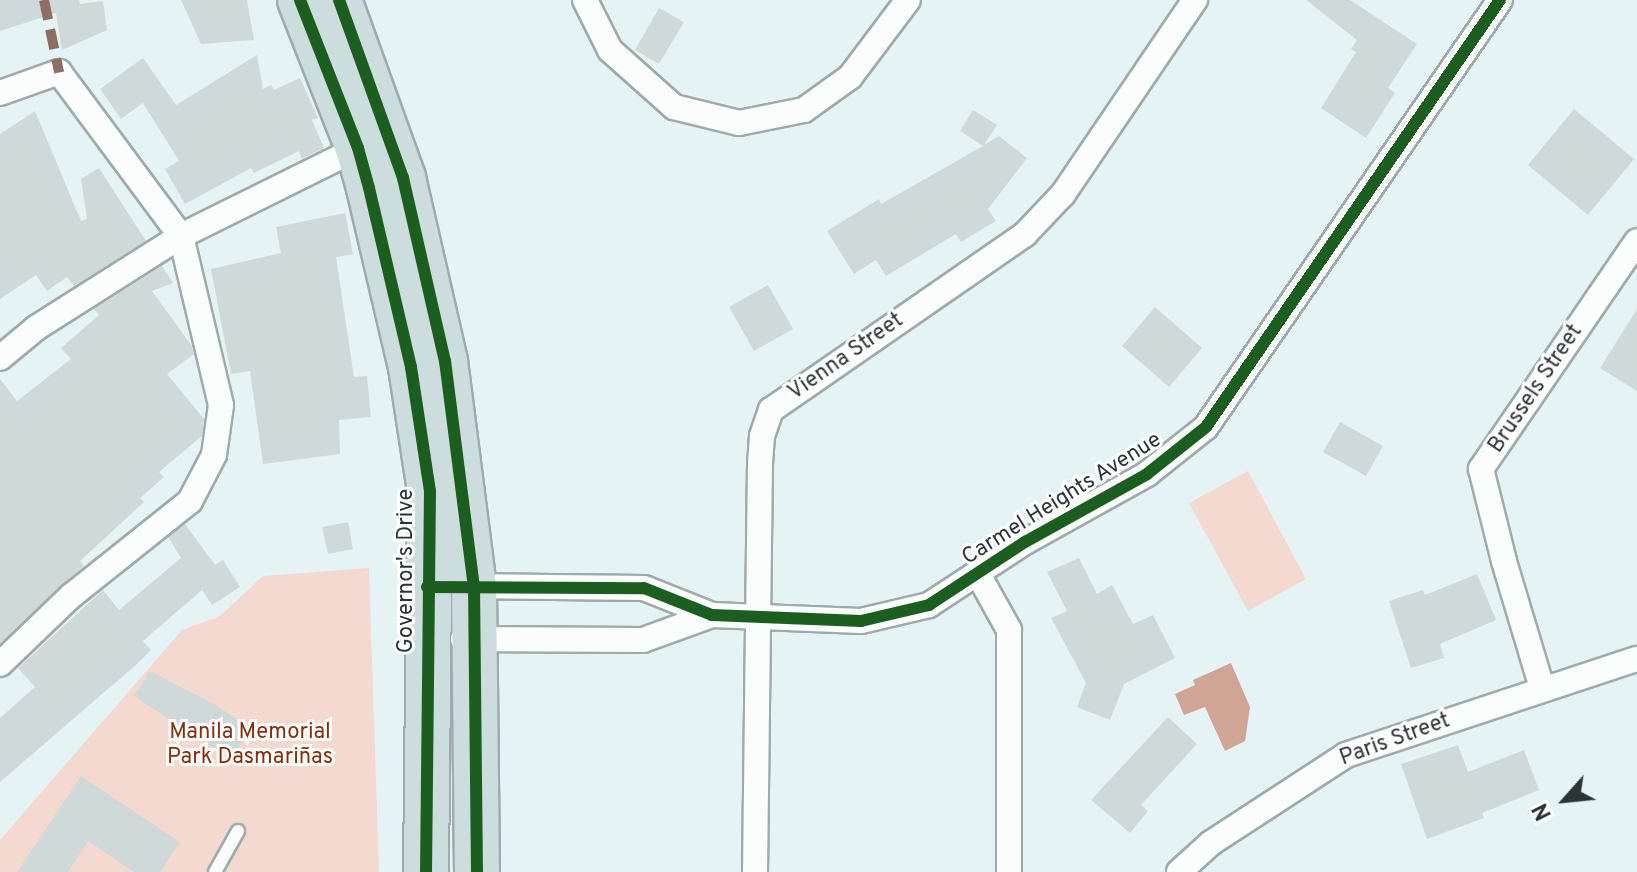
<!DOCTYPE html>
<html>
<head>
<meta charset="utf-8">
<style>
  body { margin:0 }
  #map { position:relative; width:1637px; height:872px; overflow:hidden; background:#e6f3f4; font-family:Overpass,sans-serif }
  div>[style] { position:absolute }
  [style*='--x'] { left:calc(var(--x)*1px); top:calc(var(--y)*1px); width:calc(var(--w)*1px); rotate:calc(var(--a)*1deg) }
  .green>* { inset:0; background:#f3d9cf }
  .water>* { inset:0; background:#d1a595 }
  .building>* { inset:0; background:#cfd9da }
  .roads { filter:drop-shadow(2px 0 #a0aaab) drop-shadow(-2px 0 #a0aaab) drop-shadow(0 2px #a0aaab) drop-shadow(0 -2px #a0aaab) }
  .lane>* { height:12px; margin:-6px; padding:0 6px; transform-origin:6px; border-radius:6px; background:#fbfdfd }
  .street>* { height:24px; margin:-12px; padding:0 12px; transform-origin:12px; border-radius:12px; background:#fbfdfd }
  .highway>* { height:44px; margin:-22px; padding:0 22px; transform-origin:22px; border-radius:22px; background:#cddcdd }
  .quiet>* { height:10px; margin-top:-5px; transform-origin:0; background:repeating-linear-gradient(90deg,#8d6e63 0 20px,transparent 0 30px) }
  .cycleway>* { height:12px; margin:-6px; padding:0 6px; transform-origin:6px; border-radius:6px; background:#1b5e20 }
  span { translate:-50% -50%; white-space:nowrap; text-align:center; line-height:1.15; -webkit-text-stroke:6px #fff; paint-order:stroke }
  .street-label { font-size:22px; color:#2b3435 }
  .park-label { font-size:22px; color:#82300f }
  .north { position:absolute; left:1525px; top:760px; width:80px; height:80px; -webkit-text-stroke:6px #fff; paint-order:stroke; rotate:243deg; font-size:22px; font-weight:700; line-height:32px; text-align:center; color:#2b3435 }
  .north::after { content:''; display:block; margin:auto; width:28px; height:36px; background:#2b3435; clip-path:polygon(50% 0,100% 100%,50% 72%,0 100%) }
</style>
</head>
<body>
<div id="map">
  <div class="green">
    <div style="clip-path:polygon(1248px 471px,1306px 579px,1248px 611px,1189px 503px)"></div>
    <div style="clip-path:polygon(369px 568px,379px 872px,0 872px,0 840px,182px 630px,220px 616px,263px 576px)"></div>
  </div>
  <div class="water">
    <div style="clip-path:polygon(1231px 663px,1250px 707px,1245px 741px,1225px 751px,1205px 707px,1184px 715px,1175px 694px,1195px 685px,1193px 680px)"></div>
  </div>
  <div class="building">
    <div style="clip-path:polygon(0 0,79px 0,80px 4px,103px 1px,107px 30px,62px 50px,56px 13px,0 31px)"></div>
    <div style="clip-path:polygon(181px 0,247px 0,254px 40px,201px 44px)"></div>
    <div style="clip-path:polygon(1306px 0,1350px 0,1417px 44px,1388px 88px,1395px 93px,1366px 138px,1321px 108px,1356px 52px,1351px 49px,1357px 40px)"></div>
    <div style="clip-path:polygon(659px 8px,684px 22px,659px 64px,635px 50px)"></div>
    <div style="clip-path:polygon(257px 55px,263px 89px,271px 85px,274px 90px,300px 78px,318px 118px,312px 120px,324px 148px,302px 159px,299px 151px,254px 173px,251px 168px,185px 204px,165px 169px,179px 161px,143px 103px,121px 119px,100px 89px,143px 58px,176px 105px)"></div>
    <div style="clip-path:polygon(1574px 109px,1634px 159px,1588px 215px,1528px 165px)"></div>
    <div style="clip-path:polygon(973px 110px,997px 125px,984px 145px,999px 136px,1027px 158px,988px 209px,996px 221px,961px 242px,956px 234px,886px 276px,876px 260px,854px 274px,827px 231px,879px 199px,881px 204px,983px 146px,960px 131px)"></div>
    <div style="clip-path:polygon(35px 111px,81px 221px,87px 219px,81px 179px,99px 168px,146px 241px,74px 286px,67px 277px,47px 291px,36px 275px,0 299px,0 134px)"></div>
    <div style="clip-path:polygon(345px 213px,353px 254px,336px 257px,354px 377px,367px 376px,371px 417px,339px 420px,340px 454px,263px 464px,250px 371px,231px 374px,211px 269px,281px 253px,276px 227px)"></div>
    <div style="clip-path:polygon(162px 266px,173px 283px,152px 291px,191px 345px,194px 354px,167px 374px,204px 419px,202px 436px,159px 472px,164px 477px,140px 498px,144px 502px,80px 561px,84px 566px,0 643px,0 379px,17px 401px,71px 359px,61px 348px,99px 315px,94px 309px)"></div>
    <div style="clip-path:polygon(768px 285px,793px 329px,754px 351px,729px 307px)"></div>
    <div style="clip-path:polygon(1155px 307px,1202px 348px,1169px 387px,1122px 346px)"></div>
    <div style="clip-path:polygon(1637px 309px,1637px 391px,1600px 368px)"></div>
    <div style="clip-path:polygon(1340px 422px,1383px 446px,1366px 476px,1323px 452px)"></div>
    <div style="clip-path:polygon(348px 522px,353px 549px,328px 554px,322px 527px)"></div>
    <div style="clip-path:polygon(185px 524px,215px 565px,223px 560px,240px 587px,212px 605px,202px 590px,143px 641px,151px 650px,137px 664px,0 782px,0 718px,35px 687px,18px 668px,103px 590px,119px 610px,181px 558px,168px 537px)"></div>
    <div style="clip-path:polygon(1079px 558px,1097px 594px,1112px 585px,1133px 624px,1153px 615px,1175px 658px,1124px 684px,1110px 720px,1077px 707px,1086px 683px,1051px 618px,1067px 611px,1047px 572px)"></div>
    <div style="clip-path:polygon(1477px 574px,1496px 620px,1440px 644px,1444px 658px,1411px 668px,1389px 601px,1423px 590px,1425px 595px)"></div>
    <div style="clip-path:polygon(150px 671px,216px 705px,251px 729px,231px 760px,134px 696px)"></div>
    <div style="clip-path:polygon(1168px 717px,1197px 744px,1141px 805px,1148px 811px,1130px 833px,1091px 800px)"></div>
    <div style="clip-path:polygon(1458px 745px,1468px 772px,1524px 750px,1539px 790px,1482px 813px,1484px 818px,1427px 839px,1401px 764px)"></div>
    <div style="clip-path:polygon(81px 776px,180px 842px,160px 872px,134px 872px,88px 841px,68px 872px,17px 872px)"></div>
  </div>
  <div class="roads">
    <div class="lane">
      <div style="--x:215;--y:872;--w:47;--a:-60.7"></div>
    </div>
    <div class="street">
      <div style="--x:585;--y:0;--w:56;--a:63.4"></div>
      <div style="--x:610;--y:50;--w:86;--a:41.7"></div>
      <div style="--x:674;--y:107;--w:67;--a:13.8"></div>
      <div style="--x:739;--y:123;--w:66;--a:-11.3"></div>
      <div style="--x:804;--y:110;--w:57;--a:-35.7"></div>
      <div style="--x:850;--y:77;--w:96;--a:-53"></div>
      <div style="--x:0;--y:93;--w:63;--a:-19.6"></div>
      <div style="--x:59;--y:72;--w:204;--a:53.4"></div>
      <div style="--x:181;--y:236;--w:174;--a:76.7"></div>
      <div style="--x:221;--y:405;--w:50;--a:98"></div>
      <div style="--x:214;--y:455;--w:52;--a:117.6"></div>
      <div style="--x:190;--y:501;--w:152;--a:141.4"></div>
      <div style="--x:71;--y:596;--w:98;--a:136.2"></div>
      <div style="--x:0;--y:358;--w:47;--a:-39.8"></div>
      <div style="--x:36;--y:328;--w:172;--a:-32.4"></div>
      <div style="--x:181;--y:236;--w:207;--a:-26.4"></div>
      <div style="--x:979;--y:576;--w:62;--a:60.9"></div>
      <div style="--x:1009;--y:630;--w:242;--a:90"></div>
      <div style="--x:463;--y:586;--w:181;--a:0.6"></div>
      <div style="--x:644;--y:588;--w:73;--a:21.7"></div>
      <div style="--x:712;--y:615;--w:149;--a:2.3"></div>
      <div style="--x:861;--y:621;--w:70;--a:-13.2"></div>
      <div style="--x:929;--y:605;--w:115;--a:-33.3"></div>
      <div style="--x:1025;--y:542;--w:140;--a:-29.1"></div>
      <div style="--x:1147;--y:474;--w:75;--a:-38.5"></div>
      <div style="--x:1206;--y:427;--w:518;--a:-55.45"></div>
      <div style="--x:463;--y:639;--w:180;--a:0.3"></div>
      <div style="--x:643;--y:640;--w:73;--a:-19.9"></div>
      <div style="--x:1542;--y:688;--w:133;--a:-106.7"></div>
      <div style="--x:1504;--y:561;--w:95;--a:-104"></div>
      <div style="--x:1481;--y:469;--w:276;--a:-55.6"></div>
      <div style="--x:755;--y:872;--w:408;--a:-89.3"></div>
      <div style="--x:760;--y:464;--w:28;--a:-86"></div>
      <div style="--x:762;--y:436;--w:28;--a:-71"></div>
      <div style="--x:771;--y:410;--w:309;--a:-34.7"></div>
      <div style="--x:1025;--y:234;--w:55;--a:-46.5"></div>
      <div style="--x:1063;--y:194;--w:235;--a:-55.8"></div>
      <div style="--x:1179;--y:872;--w:43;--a:-42.2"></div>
      <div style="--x:1211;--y:843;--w:161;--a:-33.1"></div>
      <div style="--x:1346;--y:755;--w:306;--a:-18.3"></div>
    </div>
    <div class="highway">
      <div style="--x:300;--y:0;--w:159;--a:68.6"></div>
      <div style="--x:358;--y:148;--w:41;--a:74.6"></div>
      <div style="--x:369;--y:188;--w:184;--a:76.8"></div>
      <div style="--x:411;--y:367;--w:125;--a:81.3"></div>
      <div style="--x:430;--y:491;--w:381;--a:90.6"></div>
      <div style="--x:339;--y:0;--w:189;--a:70.2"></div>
      <div style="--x:403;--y:178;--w:188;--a:77.1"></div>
      <div style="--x:445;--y:361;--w:227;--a:82.7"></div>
      <div style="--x:474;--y:586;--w:286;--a:89.4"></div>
    </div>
  </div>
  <div class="quiet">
    <div style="--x:44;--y:0;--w:74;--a:78.2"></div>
  </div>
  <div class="cycleway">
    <div style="--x:300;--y:0;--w:159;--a:68.6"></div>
    <div style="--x:358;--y:148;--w:41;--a:74.6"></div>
    <div style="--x:369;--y:188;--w:184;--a:76.8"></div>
    <div style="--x:411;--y:367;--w:125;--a:81.3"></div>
    <div style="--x:430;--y:491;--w:381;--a:90.6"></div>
    <div style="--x:339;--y:0;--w:189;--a:70.2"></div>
    <div style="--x:403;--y:178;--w:188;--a:77.1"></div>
    <div style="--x:445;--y:361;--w:227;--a:82.7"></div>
    <div style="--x:474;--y:586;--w:286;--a:89.4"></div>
    <div style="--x:427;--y:587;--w:217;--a:0.3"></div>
    <div style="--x:644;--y:588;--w:73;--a:21.7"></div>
    <div style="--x:712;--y:615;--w:149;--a:2.3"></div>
    <div style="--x:861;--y:621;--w:70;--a:-13.2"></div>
    <div style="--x:929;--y:605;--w:115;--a:-33.3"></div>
    <div style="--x:1025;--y:542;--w:140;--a:-29.1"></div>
    <div style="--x:1147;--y:474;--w:75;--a:-38.5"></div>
    <div style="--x:1206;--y:427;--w:518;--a:-55.45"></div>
  </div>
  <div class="street-label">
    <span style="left:846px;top:357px;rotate:-35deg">Vienna Street</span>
    <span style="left:1536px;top:389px;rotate:-56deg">Brussels Street</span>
    <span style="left:1062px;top:499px;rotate:-32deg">Carmel Heights Avenue</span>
    <span style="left:407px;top:571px;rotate:-90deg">Governor's Drive</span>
    <span style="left:1395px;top:740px;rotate:-20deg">Paris Street</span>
  </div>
  <div class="park-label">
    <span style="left:250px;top:745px">Manila Memorial<br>Park Dasmariñas</span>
  </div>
  <div class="north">N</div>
</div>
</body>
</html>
